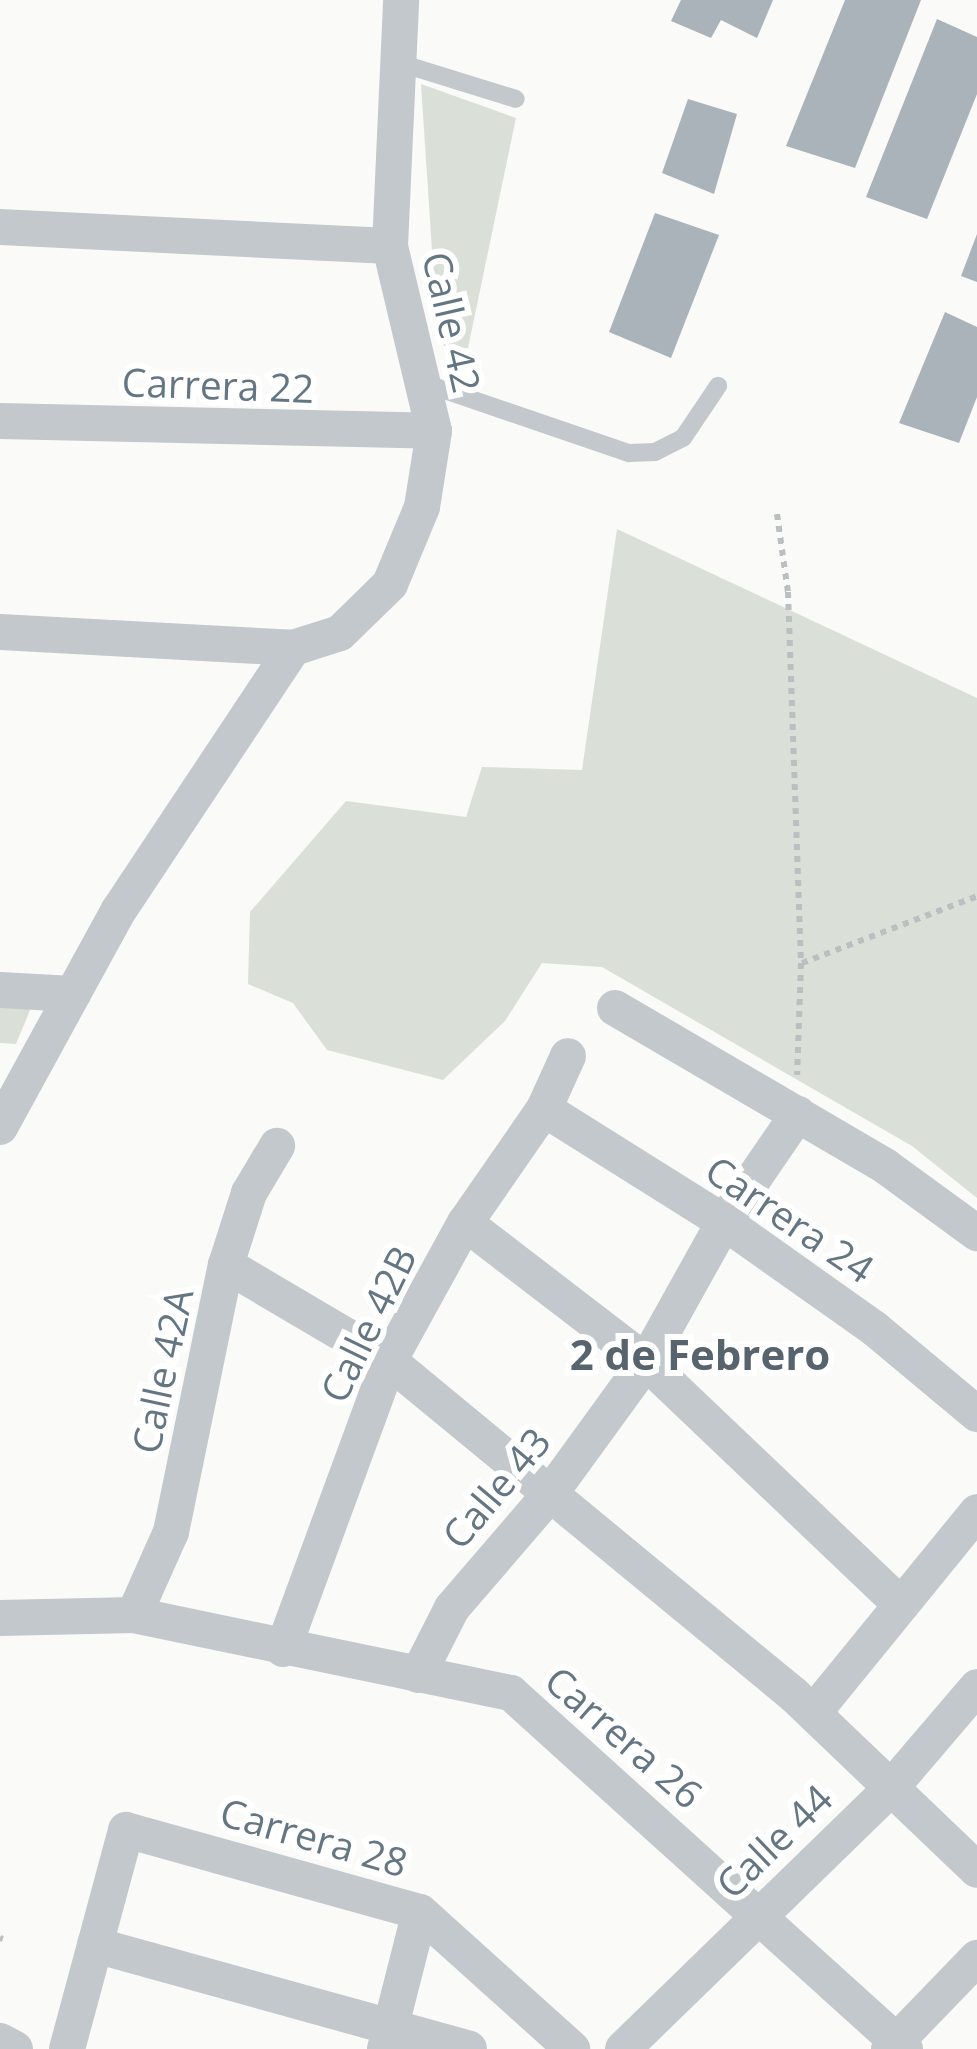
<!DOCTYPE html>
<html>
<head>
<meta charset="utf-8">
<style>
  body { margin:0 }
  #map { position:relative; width:977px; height:2049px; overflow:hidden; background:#fafaf8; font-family:"Open Sans",sans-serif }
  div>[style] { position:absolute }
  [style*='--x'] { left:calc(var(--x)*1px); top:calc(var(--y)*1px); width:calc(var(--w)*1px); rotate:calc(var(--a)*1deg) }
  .green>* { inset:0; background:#dadfd7 }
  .building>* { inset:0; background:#aab3b9 }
  .path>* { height:6px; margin-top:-3px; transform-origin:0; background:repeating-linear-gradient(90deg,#bbbfc2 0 6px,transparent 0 12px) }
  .service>* { height:18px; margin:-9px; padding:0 9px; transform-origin:9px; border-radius:9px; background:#c3c8cc }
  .minor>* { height:36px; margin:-18px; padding:0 18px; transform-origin:18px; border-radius:18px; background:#c3c8cc }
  span { translate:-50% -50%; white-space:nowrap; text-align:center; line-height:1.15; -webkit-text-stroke:12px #fff; paint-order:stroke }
  .street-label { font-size:39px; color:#657683 }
  .neighbourhood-label { font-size:42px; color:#57646e; font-weight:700 }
</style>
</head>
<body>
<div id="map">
  <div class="green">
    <div style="clip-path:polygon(421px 84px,516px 118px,468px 348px,445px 349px,437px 326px)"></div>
    <div style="clip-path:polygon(617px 529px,977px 698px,977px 1198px,912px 1146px,602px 967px,542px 963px,505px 1021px,443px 1080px,327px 1050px,293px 1003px,248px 984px,250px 912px,346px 801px,466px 817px,482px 767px,582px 770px)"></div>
    <div style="clip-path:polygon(0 998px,35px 998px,16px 1044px,0 1043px)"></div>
  </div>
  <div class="building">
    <div style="clip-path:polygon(681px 0,773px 0,757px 38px,721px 20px,711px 38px,671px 21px)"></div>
    <div style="clip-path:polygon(845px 0,921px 0,855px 168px,786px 146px)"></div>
    <div style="clip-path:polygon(937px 19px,977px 37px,977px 94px,927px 219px,866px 197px)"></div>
    <div style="clip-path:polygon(688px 99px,737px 114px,714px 194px,662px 173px)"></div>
    <div style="clip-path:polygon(655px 213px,719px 235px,671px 358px,609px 332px)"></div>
    <div style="clip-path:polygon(977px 234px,977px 282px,961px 276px)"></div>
    <div style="clip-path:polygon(945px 312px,977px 327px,977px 397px,959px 443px,899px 423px)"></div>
  </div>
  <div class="path">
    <div style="--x:777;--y:514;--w:79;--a:82"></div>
    <div style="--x:788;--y:592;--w:371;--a:88"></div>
    <div style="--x:801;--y:963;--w:112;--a:92"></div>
    <div style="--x:802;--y:963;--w:187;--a:-20.9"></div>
    <div style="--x:0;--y:1938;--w:3;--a:18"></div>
  </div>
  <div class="service">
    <div style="--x:400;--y:63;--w:121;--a:17.2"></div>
    <div style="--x:424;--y:383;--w:217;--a:18.9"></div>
    <div style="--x:629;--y:453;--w:26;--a:-2"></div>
    <div style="--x:655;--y:452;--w:31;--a:-27"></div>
    <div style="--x:683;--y:438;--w:63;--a:-56.1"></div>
  </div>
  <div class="minor">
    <div style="--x:0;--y:227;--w:390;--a:2.8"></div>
    <div style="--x:0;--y:421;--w:434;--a:1.3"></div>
    <div style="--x:0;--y:632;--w:293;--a:3.1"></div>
    <div style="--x:293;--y:648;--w:49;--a:-17.7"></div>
    <div style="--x:340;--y:633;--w:70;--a:-44.4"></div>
    <div style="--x:390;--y:584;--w:83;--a:-67.4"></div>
    <div style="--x:422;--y:507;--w:77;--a:-81"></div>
    <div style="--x:434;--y:431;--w:190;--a:-103.4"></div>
    <div style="--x:390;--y:246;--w:246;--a:-87.4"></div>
    <div style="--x:0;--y:990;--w:73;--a:3.1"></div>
    <div style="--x:615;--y:1008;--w:313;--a:30.3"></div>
    <div style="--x:885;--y:1166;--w:114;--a:36.1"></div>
    <div style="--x:544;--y:1109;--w:213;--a:32.1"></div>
    <div style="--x:724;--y:1222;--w:185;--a:35.3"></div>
    <div style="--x:875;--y:1329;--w:133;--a:39.8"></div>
    <div style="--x:0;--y:1127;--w:247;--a:-61.3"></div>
    <div style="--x:119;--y:910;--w:315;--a:-56.4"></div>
    <div style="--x:465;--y:1223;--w:228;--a:37.5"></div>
    <div style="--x:646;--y:1362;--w:351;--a:43.6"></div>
    <div style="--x:226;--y:1265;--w:189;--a:30.5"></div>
    <div style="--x:389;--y:1361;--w:525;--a:39.51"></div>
    <div style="--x:794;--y:1695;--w:253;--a:43.7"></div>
    <div style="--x:134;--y:1615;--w:91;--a:-66"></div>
    <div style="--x:171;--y:1532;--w:273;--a:-78.4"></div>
    <div style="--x:226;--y:1265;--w:76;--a:-72.3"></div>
    <div style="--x:249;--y:1193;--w:55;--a:-59.2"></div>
    <div style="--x:0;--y:1618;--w:134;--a:-1.3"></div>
    <div style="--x:134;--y:1615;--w:385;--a:11.7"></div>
    <div style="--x:511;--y:1693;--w:531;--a:42.1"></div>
    <div style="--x:283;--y:1649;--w:307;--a:-69.8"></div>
    <div style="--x:389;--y:1361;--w:158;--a:-61.2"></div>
    <div style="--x:465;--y:1223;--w:139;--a:-55.3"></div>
    <div style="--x:544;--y:1109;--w:58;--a:-65.6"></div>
    <div style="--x:418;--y:1675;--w:75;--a:-63.1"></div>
    <div style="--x:452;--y:1608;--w:150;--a:-49.3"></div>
    <div style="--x:550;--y:1494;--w:163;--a:-54"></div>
    <div style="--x:646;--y:1362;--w:160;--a:-60.9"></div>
    <div style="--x:724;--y:1222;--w:131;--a:-55.6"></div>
    <div style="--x:814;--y:1712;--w:258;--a:-50.8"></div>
    <div style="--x:95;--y:1945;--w:388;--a:15.5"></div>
    <div style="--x:0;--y:2041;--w:17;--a:28"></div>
    <div style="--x:67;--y:2049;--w:227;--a:-74.9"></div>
    <div style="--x:126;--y:1830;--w:305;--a:15.6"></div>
    <div style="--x:420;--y:1912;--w:205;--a:42"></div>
    <div style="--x:385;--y:2049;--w:141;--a:-75.7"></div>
    <div style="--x:623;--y:2049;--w:373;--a:-44.2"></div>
    <div style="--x:890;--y:1789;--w:134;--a:-49.5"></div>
    <div style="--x:889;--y:2049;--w:127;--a:-46"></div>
  </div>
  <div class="street-label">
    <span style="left:452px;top:322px;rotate:77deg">Calle 42</span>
    <span style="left:218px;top:385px;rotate:2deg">Carrera 22</span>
    <span style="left:790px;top:1219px;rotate:34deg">Carrera 24</span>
    <span style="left:368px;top:1324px;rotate:-64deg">Calle 42B</span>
    <span style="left:162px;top:1371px;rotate:-78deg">Calle 42A</span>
    <span style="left:496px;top:1488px;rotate:-50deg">Calle 43</span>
    <span style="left:624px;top:1737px;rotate:41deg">Carrera 26</span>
    <span style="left:314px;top:1837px;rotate:16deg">Carrera 28</span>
    <span style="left:774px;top:1841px;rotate:-44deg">Calle 44</span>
  </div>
  <div class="neighbourhood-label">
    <span style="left:700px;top:1354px">2 de Febrero</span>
  </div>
</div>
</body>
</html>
